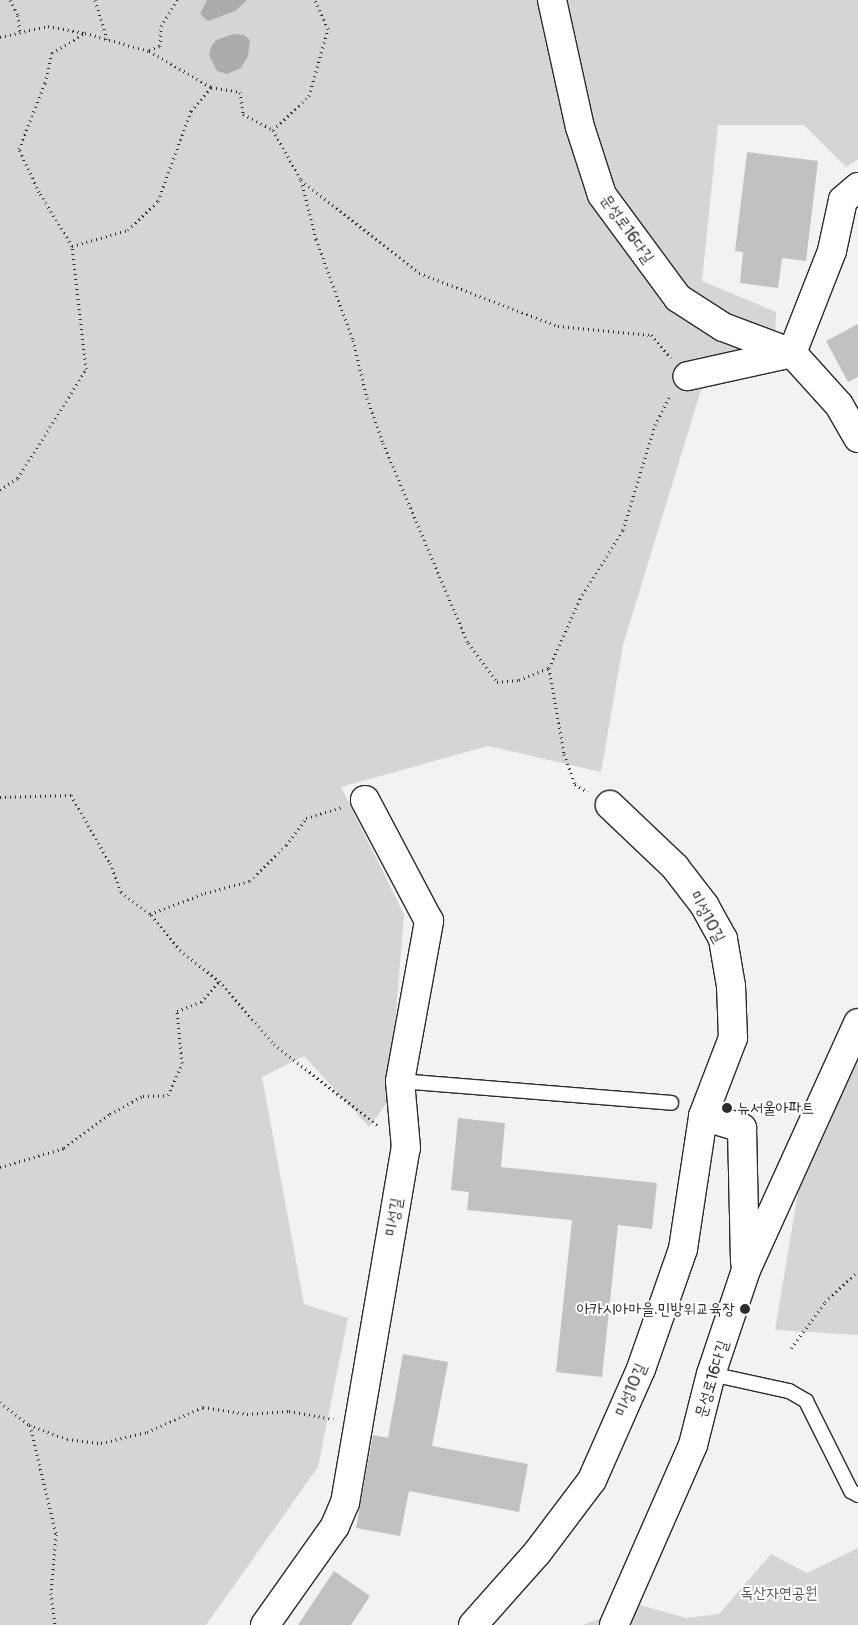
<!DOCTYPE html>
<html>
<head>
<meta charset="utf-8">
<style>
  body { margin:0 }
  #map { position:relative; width:858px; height:1625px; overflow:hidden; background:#f2f2f2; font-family:Pangolin,"Poor Story",sans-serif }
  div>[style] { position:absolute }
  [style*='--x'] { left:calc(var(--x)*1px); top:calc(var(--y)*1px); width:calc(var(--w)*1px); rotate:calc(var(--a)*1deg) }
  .green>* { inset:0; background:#d5d5d5 }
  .water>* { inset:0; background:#ababab }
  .building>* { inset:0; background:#c1c1c1 }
  .path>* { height:3px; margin-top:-1.5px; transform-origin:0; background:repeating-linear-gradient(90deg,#2b2b2b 0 1px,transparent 0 5px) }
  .roads { filter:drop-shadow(1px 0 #2b2b2b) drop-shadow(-1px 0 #2b2b2b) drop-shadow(0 1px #2b2b2b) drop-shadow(0 -1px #2b2b2b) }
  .lane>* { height:14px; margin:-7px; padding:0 7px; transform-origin:7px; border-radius:7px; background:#fff }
  .street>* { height:28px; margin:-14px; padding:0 14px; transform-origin:14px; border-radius:14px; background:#fff }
  .secondary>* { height:28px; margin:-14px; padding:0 14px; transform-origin:14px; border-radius:14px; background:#fff }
  .dots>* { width:14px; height:14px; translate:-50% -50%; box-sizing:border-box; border:2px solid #fff; border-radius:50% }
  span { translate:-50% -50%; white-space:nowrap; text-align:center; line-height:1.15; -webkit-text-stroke:4px #fff; paint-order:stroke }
  .street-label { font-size:16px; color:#2b2b2b }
  .poi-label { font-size:16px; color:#2b2b2b }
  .left { translate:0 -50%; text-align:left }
  .right { translate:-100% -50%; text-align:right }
  .park-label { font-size:16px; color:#565656 }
</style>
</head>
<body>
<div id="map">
  <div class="green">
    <div style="clip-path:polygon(0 0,858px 0,858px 159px,846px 167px,804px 125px,718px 125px,702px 281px,776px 312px,775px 341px,701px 390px,623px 645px,601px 772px,488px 746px,341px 787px,404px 914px,389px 1100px,369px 1127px,304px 1056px,262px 1077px,304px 1304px,348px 1318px,318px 1467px,206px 1625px,0 1625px)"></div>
    <div style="clip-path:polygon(858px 1054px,858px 1335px,775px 1330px,799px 1187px,827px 1130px)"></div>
    <div style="clip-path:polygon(858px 1548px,858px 1625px,582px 1625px,640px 1605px,686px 1618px,719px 1614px,771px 1554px,807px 1573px)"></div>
  </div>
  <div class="water">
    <div style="clip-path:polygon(207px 0,247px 0,235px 11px,208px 21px,200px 14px)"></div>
    <div style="clip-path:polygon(233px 34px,244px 35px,250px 40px,248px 56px,241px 68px,227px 74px,217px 71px,209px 55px,211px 47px,216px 40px)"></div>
  </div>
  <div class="building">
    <div style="clip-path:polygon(747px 152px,818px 161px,806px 261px,782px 258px,778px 288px,740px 283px,743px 252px,735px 251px)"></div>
    <div style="clip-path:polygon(858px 324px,858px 377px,848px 382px,826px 341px)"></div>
    <div style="clip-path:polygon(458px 1118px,505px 1123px,501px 1167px,657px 1183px,652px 1229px,618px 1225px,602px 1377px,556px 1372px,572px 1220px,467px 1210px,469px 1192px,451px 1190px)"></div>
    <div style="clip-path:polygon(403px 1354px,448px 1362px,432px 1446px,528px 1464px,519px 1512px,409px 1491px,400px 1536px,356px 1528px,373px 1435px,388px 1438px)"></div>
    <div style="clip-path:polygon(334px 1571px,370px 1596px,351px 1625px,298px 1625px)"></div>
  </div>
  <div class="path">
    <div style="--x:10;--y:0;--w:17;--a:62"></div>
    <div style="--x:18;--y:15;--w:18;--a:84"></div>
    <div style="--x:95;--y:0;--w:41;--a:72.9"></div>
    <div style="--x:0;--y:37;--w:49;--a:-12.9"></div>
    <div style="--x:48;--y:26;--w:38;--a:11"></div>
    <div style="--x:85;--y:33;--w:66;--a:15.7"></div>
    <div style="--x:149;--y:51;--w:72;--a:30.1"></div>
    <div style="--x:149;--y:50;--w:12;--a:-20"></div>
    <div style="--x:160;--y:46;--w:20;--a:-87"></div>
    <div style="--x:161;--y:26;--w:31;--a:-58"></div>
    <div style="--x:273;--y:130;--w:50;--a:-43.4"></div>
    <div style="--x:309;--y:96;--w:70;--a:-74.2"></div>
    <div style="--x:328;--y:29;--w:32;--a:-114"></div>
    <div style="--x:301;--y:180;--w:61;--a:75.7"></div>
    <div style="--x:316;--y:239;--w:108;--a:69.9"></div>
    <div style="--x:353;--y:340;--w:60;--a:76.4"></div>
    <div style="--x:367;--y:398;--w:48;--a:70.4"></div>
    <div style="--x:383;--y:443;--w:217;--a:67"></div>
    <div style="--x:468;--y:643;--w:49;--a:53.4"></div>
    <div style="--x:497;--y:682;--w:22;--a:-5"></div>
    <div style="--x:519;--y:680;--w:32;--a:-22"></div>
    <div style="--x:549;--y:668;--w:76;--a:-65.8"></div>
    <div style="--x:580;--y:599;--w:81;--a:-58.1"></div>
    <div style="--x:623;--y:530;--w:110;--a:-73.1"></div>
    <div style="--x:655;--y:425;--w:34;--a:-63"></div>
    <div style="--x:72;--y:246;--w:63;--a:-121.4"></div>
    <div style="--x:39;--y:192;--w:47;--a:-114.9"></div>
    <div style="--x:19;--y:149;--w:71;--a:-68.5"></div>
    <div style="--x:45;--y:83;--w:31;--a:-77"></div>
    <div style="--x:52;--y:53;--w:39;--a:-31"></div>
    <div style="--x:0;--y:490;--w:22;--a:-34"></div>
    <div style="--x:18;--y:478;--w:128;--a:-58"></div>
    <div style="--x:86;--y:369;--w:124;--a:-96.5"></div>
    <div style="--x:72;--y:246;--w:58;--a:-15.9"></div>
    <div style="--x:128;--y:230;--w:42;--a:-44"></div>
    <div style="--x:158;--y:201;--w:96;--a:-69.9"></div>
    <div style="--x:191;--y:111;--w:31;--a:-50"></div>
    <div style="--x:211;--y:87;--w:29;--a:10"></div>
    <div style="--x:240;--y:92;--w:22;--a:82"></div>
    <div style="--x:243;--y:114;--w:34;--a:28"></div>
    <div style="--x:273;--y:130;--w:57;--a:60.8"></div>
    <div style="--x:301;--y:180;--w:150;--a:38.2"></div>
    <div style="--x:419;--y:273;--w:149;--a:20.9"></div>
    <div style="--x:558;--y:326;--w:93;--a:5.5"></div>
    <div style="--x:651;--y:335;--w:30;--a:49"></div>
    <div style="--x:549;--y:668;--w:87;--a:80.1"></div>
    <div style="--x:564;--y:754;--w:32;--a:70"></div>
    <div style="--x:575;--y:784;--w:15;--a:32"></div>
    <div style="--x:0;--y:797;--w:71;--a:-1.6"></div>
    <div style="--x:71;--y:795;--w:78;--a:60.2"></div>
    <div style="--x:110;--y:863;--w:31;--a:69"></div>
    <div style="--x:121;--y:892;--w:38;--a:37"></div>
    <div style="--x:151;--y:915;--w:45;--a:50.4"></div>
    <div style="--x:180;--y:950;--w:50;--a:38.5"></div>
    <div style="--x:150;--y:914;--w:59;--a:-20.9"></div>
    <div style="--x:205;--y:893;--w:47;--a:-14.9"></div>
    <div style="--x:250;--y:881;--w:51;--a:-45"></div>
    <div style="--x:286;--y:845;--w:34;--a:-53"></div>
    <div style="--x:306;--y:818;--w:38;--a:-17"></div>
    <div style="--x:0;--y:1167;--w:67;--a:-16.5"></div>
    <div style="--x:64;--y:1148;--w:57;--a:-36.5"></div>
    <div style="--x:110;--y:1114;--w:38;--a:-29"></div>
    <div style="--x:143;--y:1096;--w:25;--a:-2"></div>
    <div style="--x:168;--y:1095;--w:35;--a:-66"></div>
    <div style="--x:182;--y:1063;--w:52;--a:-95.5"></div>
    <div style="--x:177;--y:1011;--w:26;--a:-21"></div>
    <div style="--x:201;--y:1002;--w:28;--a:-49"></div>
    <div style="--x:219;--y:981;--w:84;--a:48.9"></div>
    <div style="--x:274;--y:1044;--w:131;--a:38.2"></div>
    <div style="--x:791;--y:1348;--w:57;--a:-53.5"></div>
    <div style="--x:825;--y:1302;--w:45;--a:-43.2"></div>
    <div style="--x:0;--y:1402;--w:37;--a:38"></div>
    <div style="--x:29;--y:1425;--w:40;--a:20.2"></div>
    <div style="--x:67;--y:1439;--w:34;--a:7"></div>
    <div style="--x:101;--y:1443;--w:47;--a:-13.4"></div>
    <div style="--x:147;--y:1432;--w:61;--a:-24.1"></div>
    <div style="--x:203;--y:1407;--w:45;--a:9"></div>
    <div style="--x:247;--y:1414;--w:42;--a:-4.1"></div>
    <div style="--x:289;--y:1411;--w:45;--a:10.3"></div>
    <div style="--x:30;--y:1425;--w:112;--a:76.6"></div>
    <div style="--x:56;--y:1534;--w:59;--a:94.8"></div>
    <div style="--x:51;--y:1593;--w:32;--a:83"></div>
  </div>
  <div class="roads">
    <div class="lane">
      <div style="--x:400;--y:1081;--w:272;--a:4.6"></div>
      <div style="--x:711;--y:1374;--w:80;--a:12.3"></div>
      <div style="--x:789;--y:1391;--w:20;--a:30"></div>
      <div style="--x:806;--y:1401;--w:101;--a:63.4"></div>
      <div style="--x:851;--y:1491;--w:8;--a:30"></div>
    </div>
    <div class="street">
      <div style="--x:552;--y:0;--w:130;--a:77.6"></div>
      <div style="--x:580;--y:127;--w:71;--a:72.1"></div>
      <div style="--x:602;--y:195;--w:128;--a:53.6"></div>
      <div style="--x:678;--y:298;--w:54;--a:32.8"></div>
      <div style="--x:723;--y:327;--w:74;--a:20.6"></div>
      <div style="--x:792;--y:353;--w:107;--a:167.5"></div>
      <div style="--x:858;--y:187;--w:20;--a:139"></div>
      <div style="--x:843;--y:200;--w:52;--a:102.2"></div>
      <div style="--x:832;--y:251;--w:110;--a:111.4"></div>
      <div style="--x:792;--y:353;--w:70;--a:47.9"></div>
      <div style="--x:839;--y:405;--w:38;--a:60"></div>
      <div style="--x:703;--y:1116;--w:41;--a:17.1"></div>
      <div style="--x:742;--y:1128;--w:134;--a:88.7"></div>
      <div style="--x:473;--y:1625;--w:96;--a:-48.4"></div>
      <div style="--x:537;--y:1553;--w:91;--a:-53"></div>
      <div style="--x:592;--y:1480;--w:121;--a:-66.2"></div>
      <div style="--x:641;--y:1369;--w:127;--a:-70.7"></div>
      <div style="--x:683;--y:1249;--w:134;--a:-81.4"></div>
      <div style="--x:703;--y:1116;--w:84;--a:-69"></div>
      <div style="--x:733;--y:1038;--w:52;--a:-92.2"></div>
      <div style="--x:731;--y:986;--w:48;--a:-99.7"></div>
      <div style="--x:723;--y:939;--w:38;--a:-119"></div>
      <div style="--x:705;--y:906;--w:49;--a:-127.6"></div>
      <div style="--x:675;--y:867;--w:90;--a:-136.4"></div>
      <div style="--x:614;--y:1625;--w:197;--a:-66.3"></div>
      <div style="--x:693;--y:1445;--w:73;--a:-75.8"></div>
      <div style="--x:711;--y:1374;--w:110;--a:-71.4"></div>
      <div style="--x:746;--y:1270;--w:271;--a:-65.6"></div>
    </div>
    <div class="secondary">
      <div style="--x:265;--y:1625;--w:121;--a:-54.7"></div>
      <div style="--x:335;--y:1526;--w:25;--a:-67"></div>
      <div style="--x:345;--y:1503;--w:360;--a:-80.3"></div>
      <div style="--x:406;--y:1148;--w:67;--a:-95.1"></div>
      <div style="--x:400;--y:1081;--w:163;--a:-79.7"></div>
      <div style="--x:429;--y:921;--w:137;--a:-117.9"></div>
    </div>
  </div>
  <div class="dots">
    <div style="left:727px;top:1108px;background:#2b2b2b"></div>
    <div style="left:745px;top:1309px;background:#2b2b2b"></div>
  </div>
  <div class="street-label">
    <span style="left:627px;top:229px;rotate:55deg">문성로16다길</span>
    <span style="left:707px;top:917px;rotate:61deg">미성10길</span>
    <span style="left:394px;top:1217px;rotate:-81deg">미성길</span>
    <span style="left:712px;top:1379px;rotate:-73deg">문성로16다길</span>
    <span style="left:631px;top:1390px;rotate:-67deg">미성10길</span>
  </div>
  <div class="poi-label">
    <span class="left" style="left:737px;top:1108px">뉴서울아파트</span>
    <span class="right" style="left:735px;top:1309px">아카시아마을.민방위교육장</span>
  </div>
  <div class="park-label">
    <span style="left:779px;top:1593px">독산자연공원</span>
  </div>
</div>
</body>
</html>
